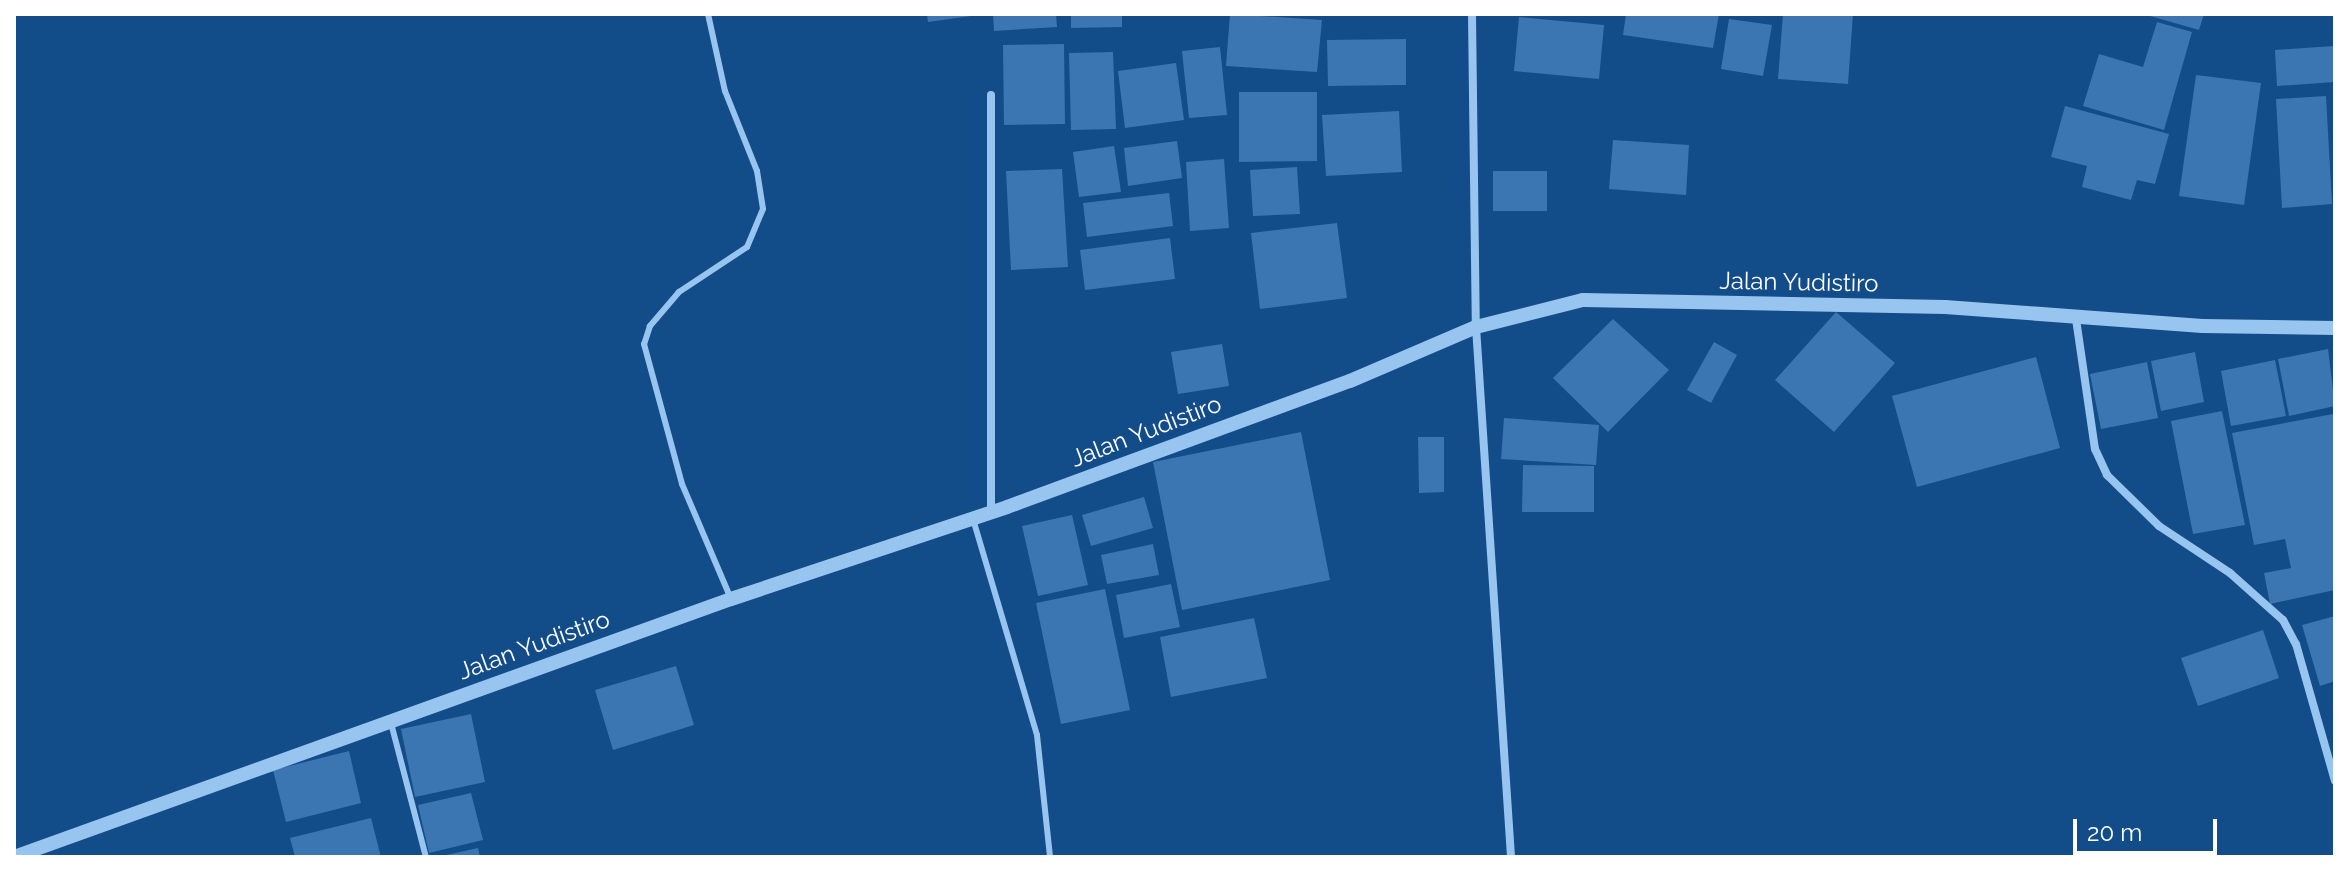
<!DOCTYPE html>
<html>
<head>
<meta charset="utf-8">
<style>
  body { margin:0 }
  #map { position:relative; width:2349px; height:871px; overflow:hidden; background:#124c89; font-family:Raleway,sans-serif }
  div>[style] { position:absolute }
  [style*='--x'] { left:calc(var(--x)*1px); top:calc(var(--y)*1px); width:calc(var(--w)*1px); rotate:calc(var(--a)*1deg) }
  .building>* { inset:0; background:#3b76b2 }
  .service>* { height:6px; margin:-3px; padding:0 3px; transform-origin:3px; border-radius:3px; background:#98c4f0 }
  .minor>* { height:8px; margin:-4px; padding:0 4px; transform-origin:4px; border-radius:4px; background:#98c4f0 }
  .tertiary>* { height:14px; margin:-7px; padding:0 7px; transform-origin:7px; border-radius:7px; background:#98c4f0 }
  span { translate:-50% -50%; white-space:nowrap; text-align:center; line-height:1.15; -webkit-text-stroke:7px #124c89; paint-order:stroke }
  .street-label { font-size:24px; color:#fff }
  .frame { position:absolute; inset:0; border:16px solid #fff; pointer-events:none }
  .scale { position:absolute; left:2073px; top:819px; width:144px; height:36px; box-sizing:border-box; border:4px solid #fff; border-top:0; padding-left:10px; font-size:24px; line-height:28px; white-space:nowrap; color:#fff; -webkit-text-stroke:6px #124c89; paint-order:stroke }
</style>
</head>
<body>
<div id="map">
  <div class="building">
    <div style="clip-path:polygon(927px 14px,971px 14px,971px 16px,928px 22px)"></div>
    <div style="clip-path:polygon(993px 14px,1056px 14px,1057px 27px,994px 31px)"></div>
    <div style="clip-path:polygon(1071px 14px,1122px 14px,1122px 27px,1071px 28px)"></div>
    <div style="clip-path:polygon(1230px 14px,1322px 20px,1317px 72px,1226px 66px)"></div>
    <div style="clip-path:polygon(1626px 14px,1719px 14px,1713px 48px,1623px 35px)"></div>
    <div style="clip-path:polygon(1783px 14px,1853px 14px,1848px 84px,1778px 79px)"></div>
    <div style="clip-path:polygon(2143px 14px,2204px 14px,2199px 30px)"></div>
    <div style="clip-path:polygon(1519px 17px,1604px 25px,1599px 79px,1514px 71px)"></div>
    <div style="clip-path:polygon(1729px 19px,1772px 25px,1763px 76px,1721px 69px)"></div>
    <div style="clip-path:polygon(2157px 22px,2192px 32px,2164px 130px,2083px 106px,2099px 54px,2143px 67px)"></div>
    <div style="clip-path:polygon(1406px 39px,1406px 85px,1328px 86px,1327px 40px)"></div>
    <div style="clip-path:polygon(1064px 44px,1065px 124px,1004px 125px,1003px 45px)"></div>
    <div style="clip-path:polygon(2334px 46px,2335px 82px,2277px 86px,2275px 50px)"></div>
    <div style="clip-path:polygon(1220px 47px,1227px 115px,1189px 118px,1182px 51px)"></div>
    <div style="clip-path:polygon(1113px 52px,1116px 129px,1071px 130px,1069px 53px)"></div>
    <div style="clip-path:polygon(1176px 63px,1184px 120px,1125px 128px,1118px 71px)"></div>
    <div style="clip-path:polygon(2196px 75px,2261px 83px,2244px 205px,2179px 196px)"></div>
    <div style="clip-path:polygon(1239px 92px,1317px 92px,1317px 161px,1239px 162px)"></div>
    <div style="clip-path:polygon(2326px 96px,2332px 204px,2282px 208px,2276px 99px)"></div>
    <div style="clip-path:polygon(2065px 106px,2169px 134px,2155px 184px,2137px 180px,2131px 200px,2082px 187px,2087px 166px,2051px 157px)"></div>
    <div style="clip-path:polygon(1399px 111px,1402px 172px,1326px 176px,1322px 115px)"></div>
    <div style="clip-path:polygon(1613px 140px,1689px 145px,1686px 195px,1609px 189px)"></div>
    <div style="clip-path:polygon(1177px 141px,1182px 178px,1128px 186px,1124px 148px)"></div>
    <div style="clip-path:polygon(1114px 146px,1121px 192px,1079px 197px,1073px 152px)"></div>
    <div style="clip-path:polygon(1224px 159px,1229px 228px,1190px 231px,1186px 162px)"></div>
    <div style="clip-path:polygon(1297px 167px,1300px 214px,1253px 216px,1250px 170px)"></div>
    <div style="clip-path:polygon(1062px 169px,1068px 267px,1011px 270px,1006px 171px)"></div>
    <div style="clip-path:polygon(1493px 171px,1547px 171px,1547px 211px,1493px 211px)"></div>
    <div style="clip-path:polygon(1169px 193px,1173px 226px,1087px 237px,1083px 203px)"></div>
    <div style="clip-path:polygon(1337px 223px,1347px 298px,1260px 309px,1251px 233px)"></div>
    <div style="clip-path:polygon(1170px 238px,1175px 279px,1085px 290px,1080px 250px)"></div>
    <div style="clip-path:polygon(1836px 312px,1895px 363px,1834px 432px,1775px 380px)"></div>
    <div style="clip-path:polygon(1613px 319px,1669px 370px,1608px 432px,1553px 378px)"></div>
    <div style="clip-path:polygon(1714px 342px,1737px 355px,1711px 403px,1687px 390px)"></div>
    <div style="clip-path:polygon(1222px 344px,1229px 386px,1178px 394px,1171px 352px)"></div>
    <div style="clip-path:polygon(2328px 349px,2335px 406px,2289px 416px,2278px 359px)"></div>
    <div style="clip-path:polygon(2195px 352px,2204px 402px,2161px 411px,2151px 361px)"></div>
    <div style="clip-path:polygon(2036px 357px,2060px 448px,1917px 487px,1892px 396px)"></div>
    <div style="clip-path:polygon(2275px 360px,2286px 416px,2231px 426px,2221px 371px)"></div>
    <div style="clip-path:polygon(2147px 362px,2158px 418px,2101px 429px,2090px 374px)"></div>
    <div style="clip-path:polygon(2222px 411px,2245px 525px,2193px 534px,2171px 421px)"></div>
    <div style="clip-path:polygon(2333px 414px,2335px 590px,2270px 604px,2264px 573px,2291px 568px,2285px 539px,2254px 545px,2232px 433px)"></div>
    <div style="clip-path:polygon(1504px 418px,1599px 425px,1596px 465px,1501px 459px)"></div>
    <div style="clip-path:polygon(1301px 432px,1330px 580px,1182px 610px,1153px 462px)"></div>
    <div style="clip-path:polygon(1418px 437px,1444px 437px,1444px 492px,1419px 493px)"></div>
    <div style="clip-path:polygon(1523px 465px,1594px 466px,1594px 512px,1522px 512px)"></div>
    <div style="clip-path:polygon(1144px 497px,1153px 528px,1091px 546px,1082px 515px)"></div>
    <div style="clip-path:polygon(1072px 515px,1088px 585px,1038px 596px,1022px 526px)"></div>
    <div style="clip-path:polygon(1153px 544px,1159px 575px,1107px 584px,1101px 555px)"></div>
    <div style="clip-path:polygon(1171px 584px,1180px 627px,1124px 638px,1116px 595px)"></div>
    <div style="clip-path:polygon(1105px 589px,1130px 710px,1061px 724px,1036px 603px)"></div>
    <div style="clip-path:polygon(2335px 616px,2335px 681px,2320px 686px,2302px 625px)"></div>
    <div style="clip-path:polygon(1254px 618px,1267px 678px,1171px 697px,1160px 637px)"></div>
    <div style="clip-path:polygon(2263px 630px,2279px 678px,2198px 706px,2181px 658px)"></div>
    <div style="clip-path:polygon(676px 666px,694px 725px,613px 750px,595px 690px)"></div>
    <div style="clip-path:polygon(471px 714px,485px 782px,415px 797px,401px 729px)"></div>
    <div style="clip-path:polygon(349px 751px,361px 803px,286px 822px,273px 770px)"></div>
    <div style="clip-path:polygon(471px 793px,483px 840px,429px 853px,418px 805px)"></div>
    <div style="clip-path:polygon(371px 818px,381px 857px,295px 857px,290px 838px)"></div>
    <div style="clip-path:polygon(478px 848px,480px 857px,442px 857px,442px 856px)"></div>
  </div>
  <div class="service">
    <div style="--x:708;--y:14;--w:79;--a:77.6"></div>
    <div style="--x:725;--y:91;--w:86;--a:68.2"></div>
    <div style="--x:757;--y:171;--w:38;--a:81"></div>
    <div style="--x:763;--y:209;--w:41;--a:112.8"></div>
    <div style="--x:747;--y:247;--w:82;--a:146.5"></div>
    <div style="--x:679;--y:292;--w:45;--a:130.5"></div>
    <div style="--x:650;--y:326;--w:19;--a:108"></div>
    <div style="--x:644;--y:344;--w:145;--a:74.8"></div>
    <div style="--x:682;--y:484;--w:125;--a:66.9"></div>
    <div style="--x:973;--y:519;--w:225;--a:73.5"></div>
    <div style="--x:1037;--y:735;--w:123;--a:83.9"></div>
    <div style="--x:391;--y:723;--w:138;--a:75.4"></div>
  </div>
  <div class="minor">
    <div style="--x:1472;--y:14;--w:313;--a:89.3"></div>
    <div style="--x:1476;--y:327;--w:531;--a:86.22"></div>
    <div style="--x:2076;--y:319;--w:131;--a:81.7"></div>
    <div style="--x:2095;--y:449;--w:29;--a:65"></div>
    <div style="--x:2107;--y:475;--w:73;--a:44.4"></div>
    <div style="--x:2159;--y:526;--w:85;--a:33.5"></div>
    <div style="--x:2230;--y:573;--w:71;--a:41.6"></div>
    <div style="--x:2283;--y:620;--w:27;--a:62"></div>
    <div style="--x:2296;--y:644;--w:142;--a:74.1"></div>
    <div style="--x:991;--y:511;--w:416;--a:-90"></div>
  </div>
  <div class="tertiary">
    <div style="--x:14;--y:857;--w:762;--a:-19.79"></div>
    <div style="--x:731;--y:599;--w:291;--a:-18.4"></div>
    <div style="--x:1007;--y:507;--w:365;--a:-20.2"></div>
    <div style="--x:1350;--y:381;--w:137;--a:-23.2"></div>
    <div style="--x:1476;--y:327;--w:110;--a:-14.2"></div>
    <div style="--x:1583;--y:300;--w:362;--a:1.1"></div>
    <div style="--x:1945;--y:307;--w:258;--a:4.2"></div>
    <div style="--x:2202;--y:326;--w:133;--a:0.9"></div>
  </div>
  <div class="street-label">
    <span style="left:1799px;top:282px;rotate:1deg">Jalan Yudistiro</span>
    <span style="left:1146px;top:431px;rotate:-21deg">Jalan Yudistiro</span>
    <span style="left:534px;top:645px;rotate:-20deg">Jalan Yudistiro</span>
  </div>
  <div class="frame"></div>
  <div class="scale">20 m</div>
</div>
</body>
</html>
